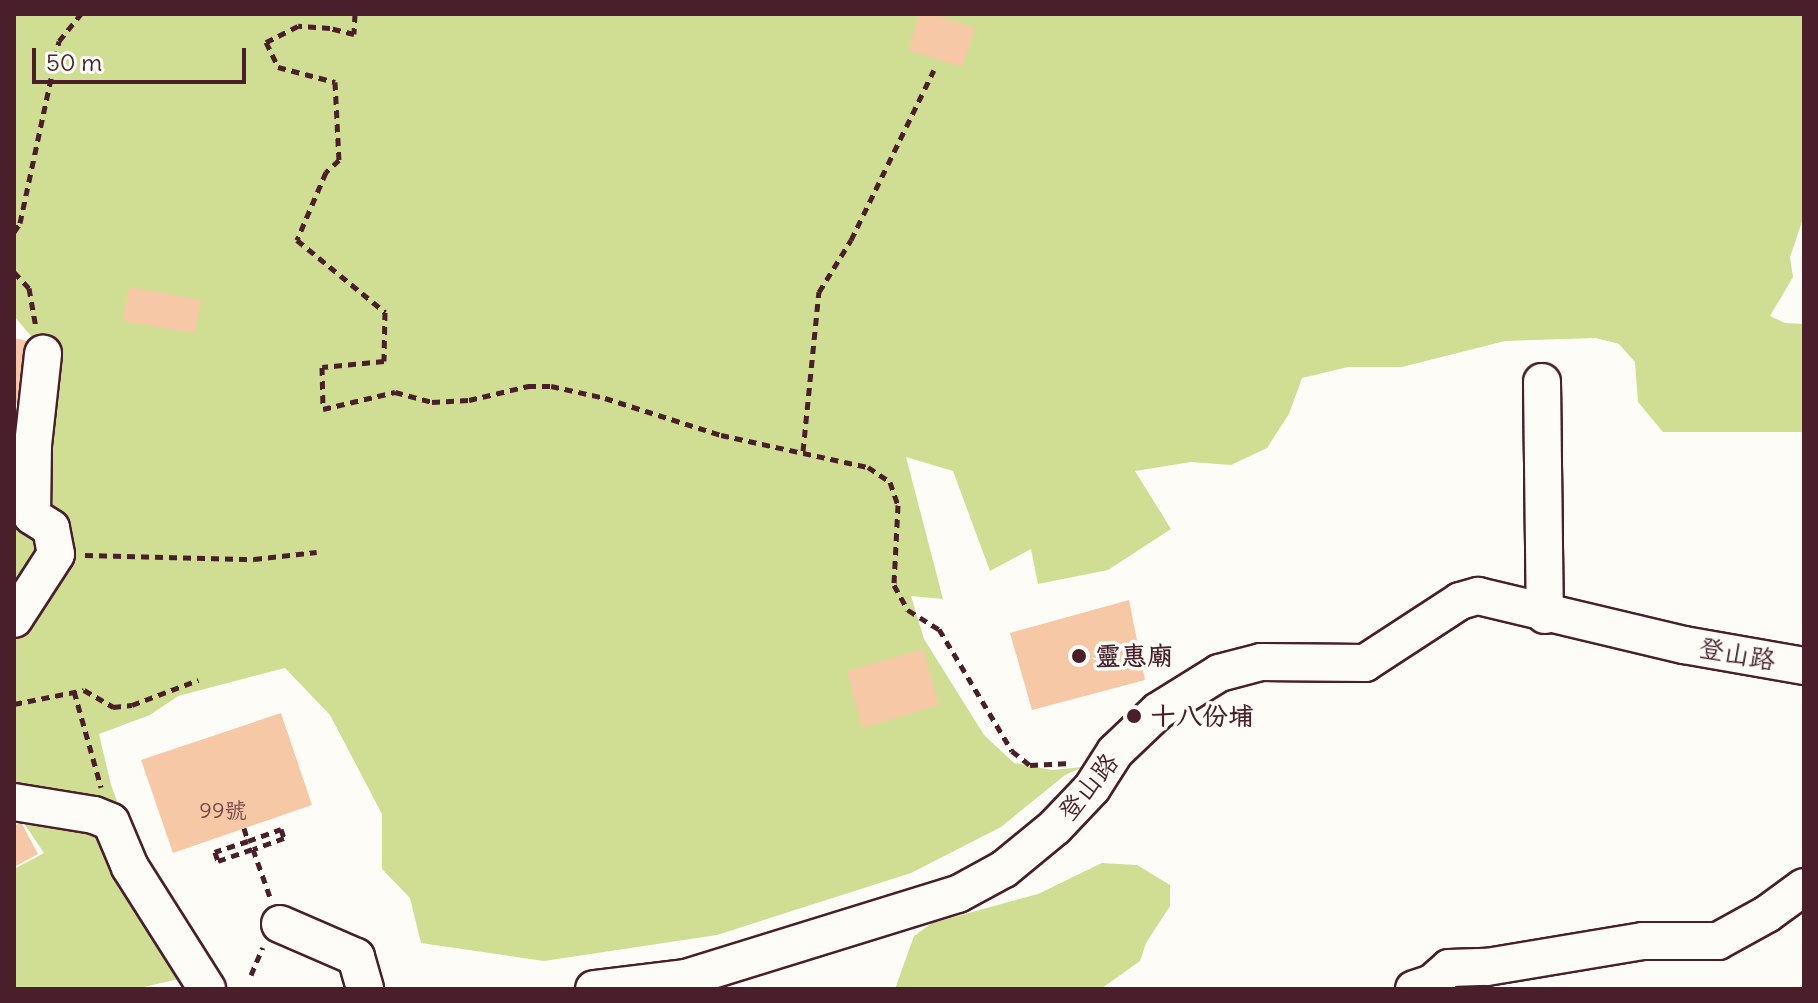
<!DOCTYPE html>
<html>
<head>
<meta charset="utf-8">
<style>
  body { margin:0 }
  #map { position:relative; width:1818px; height:1003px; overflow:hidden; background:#fdfcf7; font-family:Delius,"LXGW WenKai TC",sans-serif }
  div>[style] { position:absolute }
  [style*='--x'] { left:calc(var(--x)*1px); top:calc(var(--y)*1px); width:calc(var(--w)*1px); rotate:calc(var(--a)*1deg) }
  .green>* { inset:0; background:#cfde92 }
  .building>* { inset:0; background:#f6c8a5 }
  .path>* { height:5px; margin-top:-2.5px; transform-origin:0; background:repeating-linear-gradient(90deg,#4a1f2b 0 8px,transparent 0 14px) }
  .roads { filter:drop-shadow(2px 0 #4a1f2b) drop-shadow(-2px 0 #4a1f2b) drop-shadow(0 2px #4a1f2b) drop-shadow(0 -2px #4a1f2b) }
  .minor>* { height:36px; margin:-18px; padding:0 18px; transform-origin:18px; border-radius:18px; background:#fdfcf7 }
  .dots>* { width:22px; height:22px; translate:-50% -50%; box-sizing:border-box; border:4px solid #fdfcf7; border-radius:50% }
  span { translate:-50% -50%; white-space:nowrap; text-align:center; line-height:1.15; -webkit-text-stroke:7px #fdfcf7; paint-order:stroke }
  .number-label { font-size:22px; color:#75494a }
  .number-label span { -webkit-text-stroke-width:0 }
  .street-label { font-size:26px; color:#4a1f2b }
  .poi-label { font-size:26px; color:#4a1f2b; font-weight:700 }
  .left { translate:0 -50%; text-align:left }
  .frame { position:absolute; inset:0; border:16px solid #4a1f2b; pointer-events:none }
  .scale { position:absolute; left:32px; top:48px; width:214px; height:36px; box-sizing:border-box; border:4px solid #4a1f2b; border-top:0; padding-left:10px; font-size:24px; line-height:28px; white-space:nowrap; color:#4a1f2b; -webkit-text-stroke:6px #fdfcf7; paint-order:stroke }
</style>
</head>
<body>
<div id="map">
  <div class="green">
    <div style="clip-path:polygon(14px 14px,1804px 14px,1804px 216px,1790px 257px,1793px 277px,1770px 316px,1785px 323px,1804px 324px,1804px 432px,1663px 432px,1638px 402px,1635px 362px,1619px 344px,1596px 338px,1505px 341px,1402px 367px,1348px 367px,1302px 378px,1289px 414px,1267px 448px,1231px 465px,1191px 462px,1135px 471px,1171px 529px,1108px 570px,1038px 584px,1031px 549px,990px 571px,953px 471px,906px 457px,943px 599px,911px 596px,924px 639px,984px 735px,1014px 763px,1052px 770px,1083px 767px,1065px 775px,1001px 827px,911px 873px,717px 935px,544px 961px,421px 943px,410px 898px,382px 869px,382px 814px,330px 715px,285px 668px,178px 696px,150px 715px,99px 734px,111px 785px,142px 867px,214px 971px,135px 989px,14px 989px,14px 869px,44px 853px,21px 819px,14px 822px,14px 481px,18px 476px,37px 343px,14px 316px)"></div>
    <div style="clip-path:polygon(1102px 863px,1137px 865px,1170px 885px,1170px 906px,1146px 943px,1140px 961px,1102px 988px,895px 989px,914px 936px,932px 923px,1038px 894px)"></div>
  </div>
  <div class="building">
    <div style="clip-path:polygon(920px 14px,932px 14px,975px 28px,962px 67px,908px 50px)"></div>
    <div style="clip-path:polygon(129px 287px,201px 300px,195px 333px,123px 321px)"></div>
    <div style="clip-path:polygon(14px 338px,27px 341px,17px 403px,14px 402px)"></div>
    <div style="clip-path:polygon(1129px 600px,1145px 680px,1032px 710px,1010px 633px)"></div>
    <div style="clip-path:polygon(923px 649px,939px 705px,862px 728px,847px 671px)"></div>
    <div style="clip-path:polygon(281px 713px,312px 805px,173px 853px,141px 760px)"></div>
    <div style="clip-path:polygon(21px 822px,38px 854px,14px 867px,14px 826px)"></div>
  </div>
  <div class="path">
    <div style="--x:355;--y:14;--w:20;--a:93"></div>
    <div style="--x:354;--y:34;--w:25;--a:-166"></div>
    <div style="--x:330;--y:28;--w:32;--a:-176"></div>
    <div style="--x:298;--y:26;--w:36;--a:153"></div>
    <div style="--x:266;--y:42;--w:28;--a:64"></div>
    <div style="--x:278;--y:67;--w:59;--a:14.7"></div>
    <div style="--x:335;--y:82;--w:78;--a:87.1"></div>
    <div style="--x:339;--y:160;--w:18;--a:137"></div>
    <div style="--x:326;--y:172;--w:74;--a:113.1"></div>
    <div style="--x:297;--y:240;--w:114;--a:39.3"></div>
    <div style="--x:385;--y:312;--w:49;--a:91.2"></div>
    <div style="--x:384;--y:361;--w:62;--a:174.5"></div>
    <div style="--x:322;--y:367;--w:42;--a:88.6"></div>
    <div style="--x:323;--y:409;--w:74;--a:-13.3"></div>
    <div style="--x:395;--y:392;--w:38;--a:15"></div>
    <div style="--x:432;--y:402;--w:37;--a:-3"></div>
    <div style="--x:469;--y:400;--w:61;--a:-13.3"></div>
    <div style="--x:528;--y:386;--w:23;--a:0"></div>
    <div style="--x:551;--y:386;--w:55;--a:12.5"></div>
    <div style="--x:605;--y:398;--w:122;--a:17.7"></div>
    <div style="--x:721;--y:435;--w:150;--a:12.3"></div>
    <div style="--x:868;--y:467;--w:27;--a:34"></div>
    <div style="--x:890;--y:482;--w:24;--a:71"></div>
    <div style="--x:898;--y:505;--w:80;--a:92.9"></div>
    <div style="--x:894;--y:585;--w:29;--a:61"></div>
    <div style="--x:908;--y:610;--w:36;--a:32"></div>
    <div style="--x:939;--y:629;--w:142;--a:59.1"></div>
    <div style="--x:1012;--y:751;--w:23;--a:38"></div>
    <div style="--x:1030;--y:765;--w:41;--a:-2.8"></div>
    <div style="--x:14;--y:232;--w:11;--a:-56"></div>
    <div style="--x:20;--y:223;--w:186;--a:-77.9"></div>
    <div style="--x:59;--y:41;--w:35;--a:-51"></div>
    <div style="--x:14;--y:272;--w:22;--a:47"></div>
    <div style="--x:29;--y:288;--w:39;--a:80"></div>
    <div style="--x:803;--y:451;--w:160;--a:-84.3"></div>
    <div style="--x:819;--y:292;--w:61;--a:-58.4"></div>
    <div style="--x:851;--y:240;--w:189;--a:-64"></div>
    <div style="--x:85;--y:555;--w:169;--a:1.4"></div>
    <div style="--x:254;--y:559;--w:63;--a:-6.3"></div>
    <div style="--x:74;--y:691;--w:100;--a:74.3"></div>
    <div style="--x:14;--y:704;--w:71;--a:-11.3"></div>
    <div style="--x:84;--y:690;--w:34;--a:30"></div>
    <div style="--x:113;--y:707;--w:19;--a:-6"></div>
    <div style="--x:132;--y:705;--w:71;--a:-20.7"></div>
    <div style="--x:244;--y:828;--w:14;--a:73"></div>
    <div style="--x:248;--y:841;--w:35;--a:-20"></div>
    <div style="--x:281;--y:829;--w:9;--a:72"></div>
    <div style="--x:284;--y:838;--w:33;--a:160"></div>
    <div style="--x:253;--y:849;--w:51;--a:70.5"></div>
    <div style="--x:248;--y:841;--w:35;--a:162"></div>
    <div style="--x:215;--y:852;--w:9;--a:72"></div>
    <div style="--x:218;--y:861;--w:37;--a:-19"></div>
    <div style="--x:251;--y:975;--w:30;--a:-67"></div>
  </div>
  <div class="roads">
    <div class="minor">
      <div style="--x:1542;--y:382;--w:233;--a:89.3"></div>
      <div style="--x:14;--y:619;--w:77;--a:-57.1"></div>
      <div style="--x:56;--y:554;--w:26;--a:-101"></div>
      <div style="--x:51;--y:528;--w:22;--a:-148"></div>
      <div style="--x:32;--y:516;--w:71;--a:-89.2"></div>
      <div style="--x:33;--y:445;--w:92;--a:-83.7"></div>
      <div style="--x:14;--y:802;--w:81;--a:9.2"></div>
      <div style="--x:94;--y:815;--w:18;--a:22"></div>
      <div style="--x:111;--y:822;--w:49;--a:67.1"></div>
      <div style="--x:130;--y:867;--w:144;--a:57.7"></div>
      <div style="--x:280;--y:924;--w:83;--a:23.5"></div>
      <div style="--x:356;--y:957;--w:33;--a:74"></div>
      <div style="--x:594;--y:989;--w:93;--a:-6.8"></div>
      <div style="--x:686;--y:978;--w:285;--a:-17.2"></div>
      <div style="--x:958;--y:894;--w:52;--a:-28.5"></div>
      <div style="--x:1004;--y:869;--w:66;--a:-39.5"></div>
      <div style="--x:1055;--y:827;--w:54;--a:-46.5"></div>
      <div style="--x:1092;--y:788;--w:43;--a:-57.4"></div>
      <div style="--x:1115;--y:752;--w:59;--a:-43.6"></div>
      <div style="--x:1158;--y:711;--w:72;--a:-31.9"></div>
      <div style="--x:1219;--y:673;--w:43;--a:-14.7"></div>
      <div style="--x:1261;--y:662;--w:104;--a:0.6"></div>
      <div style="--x:1365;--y:663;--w:113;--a:-33.1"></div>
      <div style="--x:1460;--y:601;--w:19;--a:-16"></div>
      <div style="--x:1478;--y:596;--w:212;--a:13.4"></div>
      <div style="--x:1684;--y:645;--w:122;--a:9.9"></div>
      <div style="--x:1414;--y:989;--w:19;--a:-18"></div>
      <div style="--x:1432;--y:983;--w:23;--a:-41"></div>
      <div style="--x:1449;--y:968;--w:38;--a:-2"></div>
      <div style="--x:1487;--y:967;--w:158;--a:-9.5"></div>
      <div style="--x:1643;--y:941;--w:75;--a:0"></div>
      <div style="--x:1718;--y:941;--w:56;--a:-28.9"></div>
      <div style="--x:1767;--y:914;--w:46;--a:-36.1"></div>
    </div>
  </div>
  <div class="dots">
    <div style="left:1079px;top:656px;background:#4a1f2b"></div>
    <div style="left:1134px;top:716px;background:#4a1f2b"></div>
  </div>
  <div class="number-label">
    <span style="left:223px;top:811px">99號</span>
  </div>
  <div class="street-label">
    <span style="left:1737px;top:654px;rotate:10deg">登山路</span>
    <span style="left:1088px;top:787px;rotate:-51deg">登山路</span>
  </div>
  <div class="poi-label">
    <span class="left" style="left:1095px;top:656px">靈惠廟</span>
    <span class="left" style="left:1150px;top:716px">十八份埔</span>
  </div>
  <div class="frame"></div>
  <div class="scale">50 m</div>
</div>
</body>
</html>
